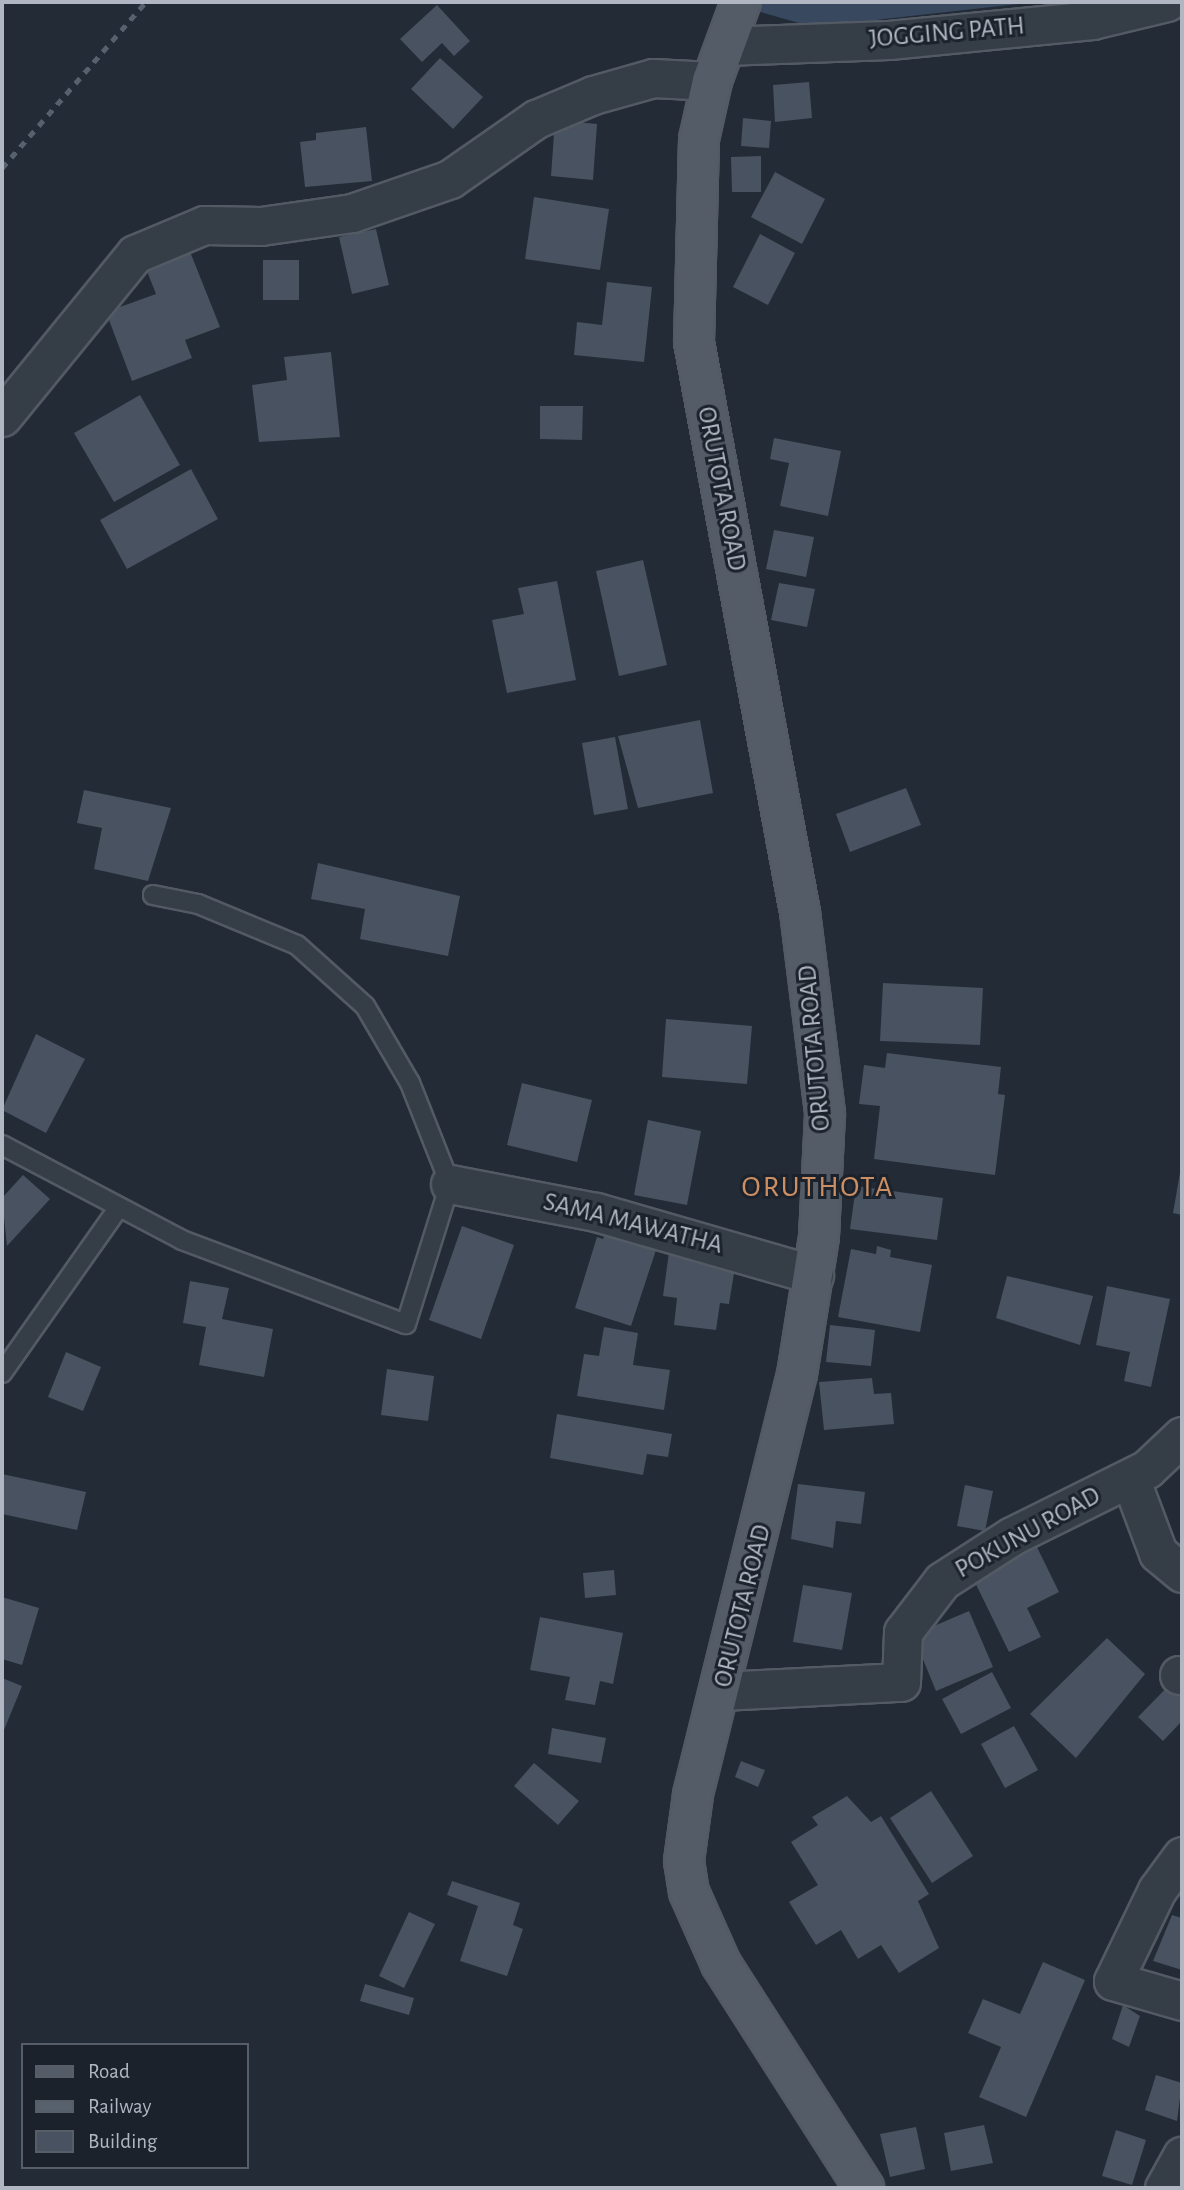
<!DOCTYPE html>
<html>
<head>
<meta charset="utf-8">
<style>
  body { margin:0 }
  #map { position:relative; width:1184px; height:2190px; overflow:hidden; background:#222b36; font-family:"Alegreya Sans",sans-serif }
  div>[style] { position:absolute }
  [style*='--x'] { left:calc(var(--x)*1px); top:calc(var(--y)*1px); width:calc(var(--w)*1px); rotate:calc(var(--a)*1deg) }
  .water>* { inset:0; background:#38485f }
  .building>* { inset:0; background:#485260 }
  .roads { filter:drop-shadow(2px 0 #535a64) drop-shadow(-2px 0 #535a64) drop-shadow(0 2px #535a64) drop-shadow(0 -2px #535a64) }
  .lane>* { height:18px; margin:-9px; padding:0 9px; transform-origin:9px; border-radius:9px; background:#353d47 }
  .street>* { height:37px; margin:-18.5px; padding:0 18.5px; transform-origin:18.5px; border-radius:18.5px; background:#353d47 }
  .primary>* { height:38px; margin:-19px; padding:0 19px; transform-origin:19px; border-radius:19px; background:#535c67 }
  .rail>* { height:5px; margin-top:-2.5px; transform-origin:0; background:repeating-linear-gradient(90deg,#57616e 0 7px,transparent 0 14px) }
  span { translate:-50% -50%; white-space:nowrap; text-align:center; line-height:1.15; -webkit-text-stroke:6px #1b222b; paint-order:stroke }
  .street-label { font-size:26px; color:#b0b7c3 }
  .quarter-label { font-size:30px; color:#cb8f63; letter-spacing:2px }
  .frame { position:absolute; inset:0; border:4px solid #b0b7c3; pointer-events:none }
  .legend { position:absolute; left:21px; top:2043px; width:228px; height:126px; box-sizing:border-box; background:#1b222b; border:2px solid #575e68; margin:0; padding:9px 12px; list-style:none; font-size:21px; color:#b0b7c3 }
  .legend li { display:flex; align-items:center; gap:14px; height:35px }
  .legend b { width:35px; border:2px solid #575e68 }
</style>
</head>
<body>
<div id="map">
  <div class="water">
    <div style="clip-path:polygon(725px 2px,1035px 2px,813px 27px)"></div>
  </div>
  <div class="building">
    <div style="clip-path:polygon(437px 5px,470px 41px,454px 56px,442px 43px,422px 62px,400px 39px)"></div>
    <div style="clip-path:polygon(440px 58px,483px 97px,453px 129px,411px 89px)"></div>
    <div style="clip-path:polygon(809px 82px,812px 118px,775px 122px,773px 85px)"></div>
    <div style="clip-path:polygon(743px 118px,771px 121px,769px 148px,741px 146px)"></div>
    <div style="clip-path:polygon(555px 120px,597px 124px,593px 180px,551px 176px)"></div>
    <div style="clip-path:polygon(366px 127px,372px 181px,305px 187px,300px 142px,316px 140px,316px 133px)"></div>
    <div style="clip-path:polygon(761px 156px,761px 192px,732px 192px,731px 157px)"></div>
    <div style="clip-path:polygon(775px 172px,825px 199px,802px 244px,751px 217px)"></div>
    <div style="clip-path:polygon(534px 197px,609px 209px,600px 270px,525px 259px)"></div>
    <div style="clip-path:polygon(376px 229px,389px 285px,352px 294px,339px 237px)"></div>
    <div style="clip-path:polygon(760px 234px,795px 253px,768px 305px,733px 287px)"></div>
    <div style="clip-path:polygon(187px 244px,220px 327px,185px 340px,192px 358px,132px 381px,106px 312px,156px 294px,143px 261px)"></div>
    <div style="clip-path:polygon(263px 260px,299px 260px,299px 300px,263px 300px)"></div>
    <div style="clip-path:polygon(607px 282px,652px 287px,644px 362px,574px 355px,577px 322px,602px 325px)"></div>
    <div style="clip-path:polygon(331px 352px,340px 437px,259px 442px,252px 385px,287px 380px,284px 357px)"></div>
    <div style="clip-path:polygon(140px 395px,180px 465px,114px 502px,74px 433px)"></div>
    <div style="clip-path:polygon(540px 406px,583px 406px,582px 440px,540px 439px)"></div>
    <div style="clip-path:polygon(774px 438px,841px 451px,828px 516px,780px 506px,789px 463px,770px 459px)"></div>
    <div style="clip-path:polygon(191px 469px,218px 519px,127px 569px,100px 520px)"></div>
    <div style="clip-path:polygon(774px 530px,814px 537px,806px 577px,766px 569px)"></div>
    <div style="clip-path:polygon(643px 560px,667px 665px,619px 676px,596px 571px)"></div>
    <div style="clip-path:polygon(557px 581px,576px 680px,507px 693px,492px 620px,524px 614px,518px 588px)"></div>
    <div style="clip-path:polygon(779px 583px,815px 589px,807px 627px,771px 620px)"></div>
    <div style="clip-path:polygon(700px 720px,713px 793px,638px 808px,618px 736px)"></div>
    <div style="clip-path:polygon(615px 737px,628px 809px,594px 815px,582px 743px)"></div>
    <div style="clip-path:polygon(906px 788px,921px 825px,850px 852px,836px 814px)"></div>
    <div style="clip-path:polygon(84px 790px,171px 808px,148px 881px,94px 869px,102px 828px,77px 823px)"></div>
    <div style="clip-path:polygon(318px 863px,460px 896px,448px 956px,360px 939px,365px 909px,311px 899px)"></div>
    <div style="clip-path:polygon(883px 983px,983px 988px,980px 1045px,880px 1041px)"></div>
    <div style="clip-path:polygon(666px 1019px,752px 1026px,747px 1084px,662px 1077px)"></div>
    <div style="clip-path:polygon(36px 1034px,85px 1059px,46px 1133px,2px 1110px)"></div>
    <div style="clip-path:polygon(887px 1053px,1001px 1067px,998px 1094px,1005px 1095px,995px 1175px,874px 1159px,880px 1106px,859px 1104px,864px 1065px,885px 1068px)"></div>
    <div style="clip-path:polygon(522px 1083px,592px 1100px,577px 1162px,507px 1145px)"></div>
    <div style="clip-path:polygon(648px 1120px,701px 1131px,687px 1205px,634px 1195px)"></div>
    <div style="clip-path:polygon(1181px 1167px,1182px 1167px,1182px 1215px,1173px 1213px)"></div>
    <div style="clip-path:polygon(23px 1175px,50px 1199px,7px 1246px,2px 1198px)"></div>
    <div style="clip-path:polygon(856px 1186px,943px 1198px,937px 1240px,850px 1229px)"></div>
    <div style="clip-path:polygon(462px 1226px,514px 1245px,481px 1339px,429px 1320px)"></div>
    <div style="clip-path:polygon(606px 1230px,657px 1247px,631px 1326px,575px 1308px,597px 1237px,603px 1239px)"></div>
    <div style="clip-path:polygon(877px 1246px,891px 1250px,890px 1257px,932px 1265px,920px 1332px,838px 1317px,851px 1249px,876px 1254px)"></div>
    <div style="clip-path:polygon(669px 1252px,736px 1261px,729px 1304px,720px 1303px,716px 1330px,674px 1325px,677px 1298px,663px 1296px)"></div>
    <div style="clip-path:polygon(1007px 1276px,1093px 1296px,1080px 1345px,996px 1318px)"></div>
    <div style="clip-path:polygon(190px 1281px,229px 1288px,222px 1319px,273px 1329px,264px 1377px,199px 1365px,206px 1327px,183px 1323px)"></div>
    <div style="clip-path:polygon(1107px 1286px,1170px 1299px,1151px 1387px,1124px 1381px,1130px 1352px,1096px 1345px)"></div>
    <div style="clip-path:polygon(830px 1325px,875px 1330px,871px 1366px,826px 1362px)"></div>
    <div style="clip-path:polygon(604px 1327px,638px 1333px,633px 1365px,670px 1370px,664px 1410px,577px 1396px,584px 1354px,599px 1356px)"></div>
    <div style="clip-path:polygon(66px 1352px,101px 1367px,83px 1411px,48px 1397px)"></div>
    <div style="clip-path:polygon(387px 1369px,434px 1376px,428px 1421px,381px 1415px)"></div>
    <div style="clip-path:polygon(872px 1378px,874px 1394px,891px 1393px,894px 1424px,824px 1430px,819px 1382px)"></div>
    <div style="clip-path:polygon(557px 1414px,672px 1434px,668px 1457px,647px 1454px,643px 1475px,550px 1458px)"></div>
    <div style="clip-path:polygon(2px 1474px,86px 1492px,77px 1530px,2px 1514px)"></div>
    <div style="clip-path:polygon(798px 1484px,865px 1492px,861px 1524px,836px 1521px,833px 1548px,791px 1539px)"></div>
    <div style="clip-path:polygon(965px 1485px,993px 1491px,985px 1531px,957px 1526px)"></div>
    <div style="clip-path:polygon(1033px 1539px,1059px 1592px,1027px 1608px,1041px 1637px,1009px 1652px,969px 1570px)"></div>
    <div style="clip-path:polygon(614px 1570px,616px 1595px,585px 1598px,583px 1573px)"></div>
    <div style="clip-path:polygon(803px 1585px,852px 1593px,842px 1650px,793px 1642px)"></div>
    <div style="clip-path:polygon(2px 1597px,39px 1608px,22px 1665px,2px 1659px)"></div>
    <div style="clip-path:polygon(969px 1611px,993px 1667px,936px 1691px,913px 1635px)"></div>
    <div style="clip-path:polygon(540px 1617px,623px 1633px,613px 1684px,600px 1681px,595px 1705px,565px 1700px,570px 1677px,530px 1670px)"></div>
    <div style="clip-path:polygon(1107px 1638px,1145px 1674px,1076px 1758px,1030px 1714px)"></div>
    <div style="clip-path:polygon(992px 1672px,1011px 1708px,961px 1734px,942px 1699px)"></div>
    <div style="clip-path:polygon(1179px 1675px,1182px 1721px,1163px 1741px,1138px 1717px)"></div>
    <div style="clip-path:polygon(2px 1678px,22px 1686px,2px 1735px)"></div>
    <div style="clip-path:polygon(1014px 1726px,1038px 1770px,1005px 1788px,981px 1744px)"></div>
    <div style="clip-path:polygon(552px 1728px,606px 1738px,601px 1763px,548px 1754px)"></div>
    <div style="clip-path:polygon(741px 1761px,765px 1770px,758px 1787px,735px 1777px)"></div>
    <div style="clip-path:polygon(534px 1763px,579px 1801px,558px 1825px,514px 1786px)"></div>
    <div style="clip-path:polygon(931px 1791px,973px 1856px,932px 1883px,890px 1818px)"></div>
    <div style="clip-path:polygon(847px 1796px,871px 1822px,881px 1816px,929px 1894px,918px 1901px,939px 1948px,899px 1973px,881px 1945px,858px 1959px,841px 1930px,816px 1945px,789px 1902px,818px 1885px,791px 1842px,818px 1825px,812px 1817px)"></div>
    <div style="clip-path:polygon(452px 1881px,520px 1903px,513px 1925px,523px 1929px,507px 1976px,460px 1961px,478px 1906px,447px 1895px)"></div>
    <div style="clip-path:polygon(409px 1912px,435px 1924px,404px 1988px,379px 1976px)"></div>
    <div style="clip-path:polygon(1172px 1915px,1182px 1918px,1182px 1970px,1153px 1961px)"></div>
    <div style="clip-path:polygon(1043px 1962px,1085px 1980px,1026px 2117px,979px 2097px,1001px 2047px,968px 2033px,983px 1999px,1020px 2014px)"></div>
    <div style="clip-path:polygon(365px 1984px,414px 1998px,409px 2015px,360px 2001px)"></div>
    <div style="clip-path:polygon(1123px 2005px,1140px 2016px,1129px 2047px,1112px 2039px)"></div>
    <div style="clip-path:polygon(1156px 2075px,1182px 2083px,1177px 2121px,1145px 2110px)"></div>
    <div style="clip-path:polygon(984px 2125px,993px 2163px,951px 2171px,944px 2133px)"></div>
    <div style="clip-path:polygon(916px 2127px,925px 2169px,890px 2177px,880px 2134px)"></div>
    <div style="clip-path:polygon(1116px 2130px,1146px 2140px,1132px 2185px,1102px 2176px)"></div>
  </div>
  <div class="roads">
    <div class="lane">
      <div style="--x:2;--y:1145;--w:204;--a:27.8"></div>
      <div style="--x:182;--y:1240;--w:239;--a:20.6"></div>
      <div style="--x:406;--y:1324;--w:147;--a:-72.6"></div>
      <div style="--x:450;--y:1184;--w:109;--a:-111.6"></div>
      <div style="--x:410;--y:1083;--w:89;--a:-120.3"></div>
      <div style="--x:365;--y:1006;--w:91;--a:-138.1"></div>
      <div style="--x:297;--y:945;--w:107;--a:-157.5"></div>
      <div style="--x:198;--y:904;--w:46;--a:-168.7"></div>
      <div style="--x:2;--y:1373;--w:203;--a:-54.8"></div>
    </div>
    <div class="street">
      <div style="--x:724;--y:46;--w:165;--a:-2.1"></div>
      <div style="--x:889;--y:40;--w:204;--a:-5.6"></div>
      <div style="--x:1092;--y:20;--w:77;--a:-13.5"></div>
      <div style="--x:2;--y:417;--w:210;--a:-50.8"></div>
      <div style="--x:135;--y:254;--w:75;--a:-22.8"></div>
      <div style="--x:204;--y:225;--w:57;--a:1"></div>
      <div style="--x:261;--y:226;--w:92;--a:-8.1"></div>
      <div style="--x:352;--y:213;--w:104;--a:-19.1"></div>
      <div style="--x:450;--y:179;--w:105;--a:-34.9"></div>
      <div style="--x:536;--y:119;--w:62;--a:-22.8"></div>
      <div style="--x:593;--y:95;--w:62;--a:-15.8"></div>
      <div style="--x:653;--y:78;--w:59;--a:2.9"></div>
      <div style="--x:450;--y:1184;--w:149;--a:10.9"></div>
      <div style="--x:596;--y:1212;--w:227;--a:16.1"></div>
      <div style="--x:1130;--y:1478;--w:80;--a:69.5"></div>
      <div style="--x:1158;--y:1553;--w:31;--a:40"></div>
      <div style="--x:1179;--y:1675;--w:3;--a:0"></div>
      <div style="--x:721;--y:1691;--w:180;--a:-2.9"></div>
      <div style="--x:901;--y:1682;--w:50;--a:-87.7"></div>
      <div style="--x:903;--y:1632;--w:64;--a:-52.6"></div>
      <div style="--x:942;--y:1581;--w:83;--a:-32.7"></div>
      <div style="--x:1012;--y:1536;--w:151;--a:-26.4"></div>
      <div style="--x:1147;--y:1469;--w:48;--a:-43.3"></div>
      <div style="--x:1182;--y:1856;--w:42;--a:126.3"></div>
      <div style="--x:1157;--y:1890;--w:101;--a:115.8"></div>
      <div style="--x:1113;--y:1981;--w:72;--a:16.2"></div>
      <div style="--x:1164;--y:2188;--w:37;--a:-61"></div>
    </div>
    <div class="primary">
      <div style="--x:741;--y:2;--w:84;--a:110.2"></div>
      <div style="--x:712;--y:81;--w:59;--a:102.6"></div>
      <div style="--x:699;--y:139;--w:203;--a:91.4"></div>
      <div style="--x:694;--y:342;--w:580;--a:79.47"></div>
      <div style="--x:800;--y:912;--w:204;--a:82.9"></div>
      <div style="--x:825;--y:1114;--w:123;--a:92.8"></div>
      <div style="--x:819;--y:1237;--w:139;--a:99.1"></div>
      <div style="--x:797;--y:1374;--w:434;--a:103.9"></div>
      <div style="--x:693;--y:1795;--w:67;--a:97.8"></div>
      <div style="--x:684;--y:1861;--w:31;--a:81"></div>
      <div style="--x:689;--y:1892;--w:79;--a:66"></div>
      <div style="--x:721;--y:1964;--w:266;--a:57.4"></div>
    </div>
  </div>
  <div class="rail">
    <div style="--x:2;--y:168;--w:220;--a:-49.1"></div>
  </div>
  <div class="street-label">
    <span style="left:947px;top:33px;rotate:-5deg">JOGGING PATH</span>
    <span style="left:721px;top:489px;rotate:79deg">ORUTOTA ROAD</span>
    <span style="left:815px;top:1048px;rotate:-95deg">ORUTOTA ROAD</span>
    <span style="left:633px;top:1224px;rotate:14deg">SAMA MAWATHA</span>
    <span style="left:1028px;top:1533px;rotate:-29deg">POKUNU ROAD</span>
    <span style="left:743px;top:1606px;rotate:-76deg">ORUTOTA ROAD</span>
  </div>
  <div class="quarter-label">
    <span style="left:818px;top:1187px">ORUTHOTA</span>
  </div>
  <div class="frame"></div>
  <ul class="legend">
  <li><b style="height:9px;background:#535c67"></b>Road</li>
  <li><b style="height:9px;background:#57616e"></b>Railway</li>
  <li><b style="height:19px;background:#485260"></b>Building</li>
  </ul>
</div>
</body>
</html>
